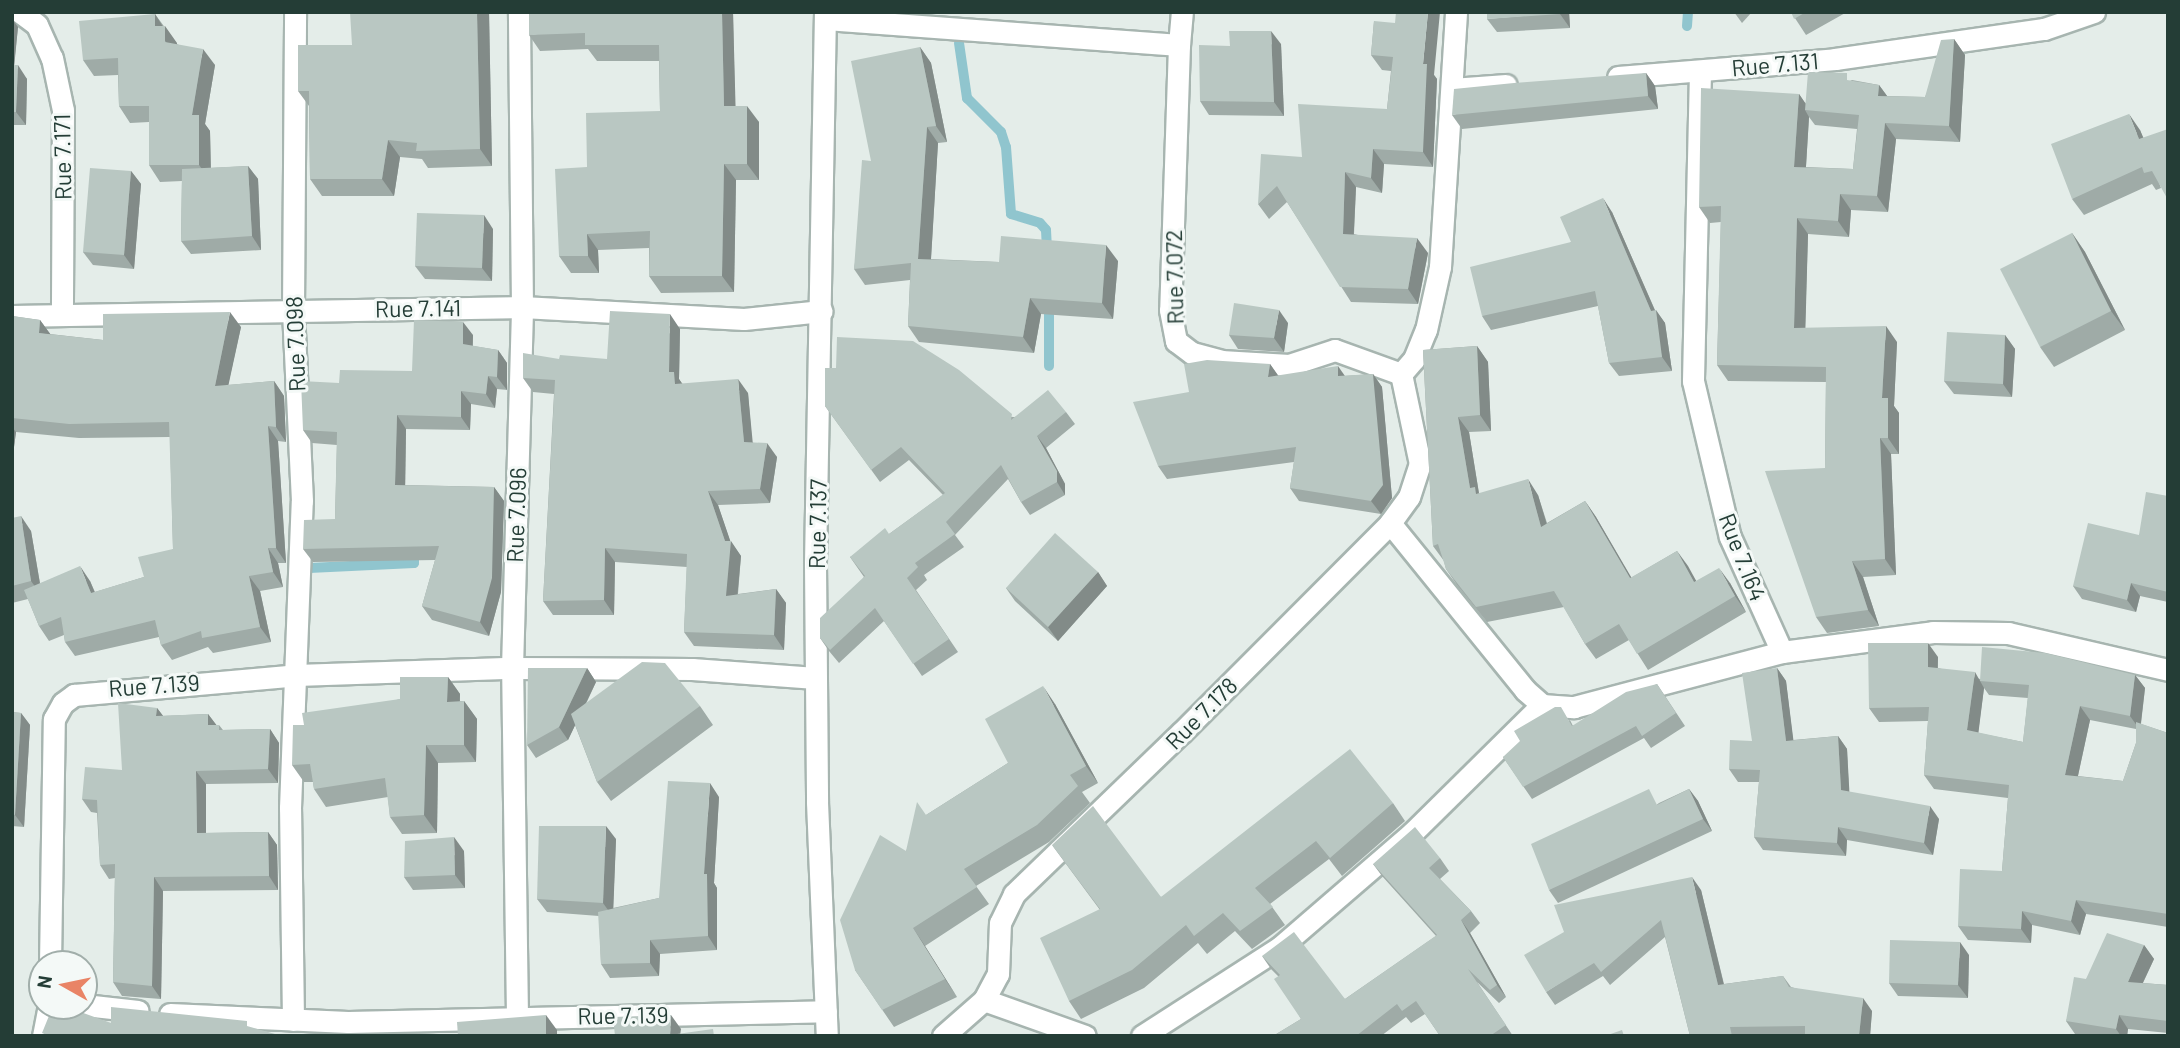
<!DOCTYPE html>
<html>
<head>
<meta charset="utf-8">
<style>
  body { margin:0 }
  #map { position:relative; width:2180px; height:1048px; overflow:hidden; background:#e4ede9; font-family:Barlow,sans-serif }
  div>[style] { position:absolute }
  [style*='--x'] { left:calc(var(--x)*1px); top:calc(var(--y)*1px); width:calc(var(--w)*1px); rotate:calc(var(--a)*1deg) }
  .stream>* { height:10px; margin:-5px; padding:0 5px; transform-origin:5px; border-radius:5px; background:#90c5ce }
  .roads { filter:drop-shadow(2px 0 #a7b5b0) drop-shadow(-2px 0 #a7b5b0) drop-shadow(0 2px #a7b5b0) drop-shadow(0 -2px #a7b5b0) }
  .minor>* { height:21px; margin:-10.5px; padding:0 10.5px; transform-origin:10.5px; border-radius:10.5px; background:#fff }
  .wall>* { inset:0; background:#9faba7 }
  .shaded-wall>* { inset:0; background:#828b88 }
  .building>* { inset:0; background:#b9c7c2 }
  span { translate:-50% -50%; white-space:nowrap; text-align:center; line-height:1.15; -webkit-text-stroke:6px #f4f9f7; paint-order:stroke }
  .street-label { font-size:23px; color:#243d36 }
  .frame { position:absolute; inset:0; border:14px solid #243d36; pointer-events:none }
  .north { position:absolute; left:28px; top:950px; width:70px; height:70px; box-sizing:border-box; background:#f4f9f7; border:2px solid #a1aeaa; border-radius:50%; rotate:279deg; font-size:19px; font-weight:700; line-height:28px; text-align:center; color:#243d36 }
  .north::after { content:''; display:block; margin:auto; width:24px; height:32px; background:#e98466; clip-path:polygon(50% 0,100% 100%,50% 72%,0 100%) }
</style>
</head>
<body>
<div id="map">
  <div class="stream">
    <div style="--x:1687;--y:26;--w:14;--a:-86"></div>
    <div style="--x:959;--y:43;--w:56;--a:81.7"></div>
    <div style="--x:967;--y:98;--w:48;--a:45"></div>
    <div style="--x:1001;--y:132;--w:16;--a:72"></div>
    <div style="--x:1006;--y:147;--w:67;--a:85.7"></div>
    <div style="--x:1011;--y:214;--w:30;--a:17"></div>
    <div style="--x:1040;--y:223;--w:9;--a:49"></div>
    <div style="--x:1046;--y:230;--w:21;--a:87"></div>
    <div style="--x:1049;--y:302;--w:64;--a:90"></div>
    <div style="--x:309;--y:568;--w:105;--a:-2.7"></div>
    <div style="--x:414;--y:563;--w:15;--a:-90"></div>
  </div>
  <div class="roads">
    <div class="minor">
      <div style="--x:20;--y:12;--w:21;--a:37"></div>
      <div style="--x:37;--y:25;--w:36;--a:66"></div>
      <div style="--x:52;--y:58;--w:53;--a:78.1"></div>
      <div style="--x:63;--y:110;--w:205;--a:90.3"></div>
      <div style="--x:825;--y:12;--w:552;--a:91.04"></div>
      <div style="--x:815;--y:564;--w:238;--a:89.5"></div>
      <div style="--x:817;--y:802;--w:234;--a:87.6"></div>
      <div style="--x:826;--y:19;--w:354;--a:4.2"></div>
      <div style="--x:1179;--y:45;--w:265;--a:91.9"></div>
      <div style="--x:1170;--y:310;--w:32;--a:79"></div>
      <div style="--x:1176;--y:341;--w:20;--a:37"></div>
      <div style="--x:1192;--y:353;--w:30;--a:15"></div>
      <div style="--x:1221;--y:361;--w:68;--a:3.4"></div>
      <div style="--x:1289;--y:365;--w:48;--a:-18.1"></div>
      <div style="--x:1335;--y:350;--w:70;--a:20"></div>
      <div style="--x:1401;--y:374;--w:20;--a:-49"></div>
      <div style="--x:1414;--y:359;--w:31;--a:-68"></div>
      <div style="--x:1426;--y:330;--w:65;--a:-77.5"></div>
      <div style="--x:1440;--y:267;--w:256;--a:-86.4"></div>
      <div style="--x:1179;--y:45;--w:33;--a:-85"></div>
      <div style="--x:1700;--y:71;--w:310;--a:91.3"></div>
      <div style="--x:1693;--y:381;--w:160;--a:76.7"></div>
      <div style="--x:1730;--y:537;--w:126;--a:65.7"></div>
      <div style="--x:1782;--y:652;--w:152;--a:-7.5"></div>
      <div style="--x:1933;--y:632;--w:75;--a:0.8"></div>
      <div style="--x:2008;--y:633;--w:164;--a:13"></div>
      <div style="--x:1618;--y:77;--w:218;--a:-4.7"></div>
      <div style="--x:1835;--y:59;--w:211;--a:-8.2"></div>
      <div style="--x:2044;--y:29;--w:53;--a:-18.8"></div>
      <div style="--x:1452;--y:89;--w:54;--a:-4.2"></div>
      <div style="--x:12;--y:316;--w:510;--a:-1.01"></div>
      <div style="--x:522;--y:307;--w:222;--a:3.1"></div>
      <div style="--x:744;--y:319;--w:78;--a:-5.9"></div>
      <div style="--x:1390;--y:523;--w:215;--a:51"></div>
      <div style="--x:1525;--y:690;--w:23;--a:41"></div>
      <div style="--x:1542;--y:705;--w:32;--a:4"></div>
      <div style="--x:1574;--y:707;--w:215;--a:-14.8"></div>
      <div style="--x:50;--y:964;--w:245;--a:-89.1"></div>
      <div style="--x:54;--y:719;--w:18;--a:-61"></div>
      <div style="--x:63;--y:703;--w:14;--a:-36"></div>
      <div style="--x:74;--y:695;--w:223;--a:-5.1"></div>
      <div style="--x:296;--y:675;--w:216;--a:-1.9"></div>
      <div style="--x:512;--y:668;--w:180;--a:0.3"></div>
      <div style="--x:692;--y:669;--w:124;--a:4.2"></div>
      <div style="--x:984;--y:1000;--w:107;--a:19.6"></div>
      <div style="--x:84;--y:1005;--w:54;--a:6.3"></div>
      <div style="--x:170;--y:1014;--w:178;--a:2.6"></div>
      <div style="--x:348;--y:1022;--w:478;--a:-1.3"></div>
      <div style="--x:517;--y:1017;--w:349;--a:-90.8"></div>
      <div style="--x:512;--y:668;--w:361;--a:-88.4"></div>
      <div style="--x:522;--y:307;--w:295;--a:-90.6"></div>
      <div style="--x:293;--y:1020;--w:212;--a:-90.8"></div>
      <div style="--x:290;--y:808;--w:307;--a:-87.8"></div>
      <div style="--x:302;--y:501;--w:191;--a:-92.7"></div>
      <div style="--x:293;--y:310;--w:298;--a:-89.6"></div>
      <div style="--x:43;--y:1036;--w:31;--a:-79"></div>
      <div style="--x:943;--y:1036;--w:55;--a:-41.3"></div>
      <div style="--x:984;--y:1000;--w:30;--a:-62"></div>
      <div style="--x:998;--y:974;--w:51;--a:-87.8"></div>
      <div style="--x:1000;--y:923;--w:32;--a:-64"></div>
      <div style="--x:1014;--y:894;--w:232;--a:-44"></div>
      <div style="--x:1181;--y:733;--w:296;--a:-45.1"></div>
      <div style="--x:1390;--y:523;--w:32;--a:-54"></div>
      <div style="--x:1409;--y:497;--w:35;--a:-72"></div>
      <div style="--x:1420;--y:464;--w:92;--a:-101.9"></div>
      <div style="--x:1142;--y:1036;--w:164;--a:-32.8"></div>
      <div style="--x:1280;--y:947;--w:174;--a:-40.8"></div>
      <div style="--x:1412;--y:833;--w:182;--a:-44.6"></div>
    </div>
  </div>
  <div class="wall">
    <div style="clip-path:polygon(489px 12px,492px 166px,428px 168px,422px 159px,400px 157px,394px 196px,322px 196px,310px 179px,309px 106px,298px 91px,352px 45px)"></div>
    <div style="clip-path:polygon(733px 12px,735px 106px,759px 122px,759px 180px,736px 180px,734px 292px,661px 293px,649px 276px,649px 248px,598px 250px,599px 273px,571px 273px,559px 256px,587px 167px,660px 111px,659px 61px,597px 61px,588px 49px,540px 51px,529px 35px)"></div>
    <div style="clip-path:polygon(1281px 12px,1299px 12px,1299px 14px)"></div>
    <div style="clip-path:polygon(1569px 12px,1570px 28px,1497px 32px,1487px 19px)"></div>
    <div style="clip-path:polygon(1734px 12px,1752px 12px,1742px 23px)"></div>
    <div style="clip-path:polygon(1791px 12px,1847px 12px,1806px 35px)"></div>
    <div style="clip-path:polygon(155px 14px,177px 44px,215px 65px,205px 124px,210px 131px,211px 168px,248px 166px,258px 179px,261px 250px,191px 254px,181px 241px,182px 181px,160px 182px,149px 165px,149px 122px,130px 123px,119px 106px,118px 75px,94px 76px,83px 60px)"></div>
    <div style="clip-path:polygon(12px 19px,18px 27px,14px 65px,27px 79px,26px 125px,12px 125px)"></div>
    <div style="clip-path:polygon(1374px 21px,1434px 75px,1437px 79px,1433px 167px,1384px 164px,1382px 193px,1356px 187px,1354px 234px,1428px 253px,1418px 304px,1351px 302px,1287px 202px,1269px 219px,1258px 204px,1302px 157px,1387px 109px,1391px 71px,1382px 70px,1371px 55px)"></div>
    <div style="clip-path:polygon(evenodd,1954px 39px,1965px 55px,1960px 142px,1896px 139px,1888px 212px,1851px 210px,1849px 237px,1808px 234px,1805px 328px,1897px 342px,1894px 406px,1899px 413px,1899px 454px,1891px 454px,1896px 575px,1863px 577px,1879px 626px,1827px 633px,1816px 617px,1825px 468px,1826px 382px,1728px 381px,1717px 365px,1721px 222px,1710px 223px,1699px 207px,1799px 94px,1805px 103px,1852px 80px,1879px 85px,1887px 96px,1925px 97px,1954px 39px,1809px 117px,1815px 125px,1857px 129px,1853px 169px,1806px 167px,1809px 117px)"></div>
    <div style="clip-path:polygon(1281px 44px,1284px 116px,1209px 115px,1200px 101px,1230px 46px)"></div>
    <div style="clip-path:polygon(920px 47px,931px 63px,947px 142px,938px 143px,931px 259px,999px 262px,1118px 261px,1113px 319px,1041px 314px,1034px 353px,919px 342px,908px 326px,910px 280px,865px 285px,854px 269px,871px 161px)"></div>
    <div style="clip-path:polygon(1646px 73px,1655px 86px,1658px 109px,1462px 129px,1452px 115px)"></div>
    <div style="clip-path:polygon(2140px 130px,2161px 188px,2156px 190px,2152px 184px,2084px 215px,2072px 199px)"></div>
    <div style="clip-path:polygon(131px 171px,141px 184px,134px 269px,93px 265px,83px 252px)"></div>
    <div style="clip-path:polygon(1612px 212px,1655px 310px,1665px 323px,1672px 371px,1619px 376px,1609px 363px,1598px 306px,1491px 330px,1482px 316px,1571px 242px)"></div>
    <div style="clip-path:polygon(493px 229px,492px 281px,425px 279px,415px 266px)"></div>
    <div style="clip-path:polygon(2072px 233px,2085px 252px,2125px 330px,2054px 367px,2040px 347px)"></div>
    <div style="clip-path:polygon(12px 316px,40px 320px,50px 334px,103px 340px,241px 327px,228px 385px,274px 381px,284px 396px,286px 442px,278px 441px,286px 563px,278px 563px,283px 587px,260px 591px,271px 642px,213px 653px,208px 647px,172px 660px,161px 645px,159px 637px,75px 656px,65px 642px,64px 635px,49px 641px,39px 626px,28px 599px,12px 603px,12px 518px,31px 531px,40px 583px,90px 581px,95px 592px,144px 577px,173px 549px,170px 437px,79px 438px,16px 432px,12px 462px)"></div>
    <div style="clip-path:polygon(1288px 323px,1284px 352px,1238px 349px,1229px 335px)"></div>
    <div style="clip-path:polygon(680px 329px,679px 379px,682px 384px,748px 393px,752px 442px,777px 457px,770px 503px,718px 505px,730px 541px,741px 556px,738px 594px,776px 589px,786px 603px,784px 650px,694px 646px,684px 632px,687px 567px,615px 562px,614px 615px,553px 615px,543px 601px,554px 394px,533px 392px,523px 378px,607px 359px)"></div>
    <div style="clip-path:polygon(473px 335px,473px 346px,498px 350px,507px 363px,507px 390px,497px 389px,495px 408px,471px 404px,470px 430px,406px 429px,405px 485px,494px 487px,504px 501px,501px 592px,489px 636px,432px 620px,422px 606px,435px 560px,313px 562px,303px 549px,335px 519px,337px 445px,312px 443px,303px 430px,339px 383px,412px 371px)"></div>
    <div style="clip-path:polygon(2005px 335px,2015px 349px,2012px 397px,1954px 394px,1944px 381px)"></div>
    <div style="clip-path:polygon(1477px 346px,1488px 362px,1491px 431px,1469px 432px,1479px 493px,1538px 495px,1547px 523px,1585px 501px,1596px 517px,1631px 578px,1677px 551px,1696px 581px,1730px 583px,1746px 612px,1648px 670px,1629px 640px,1596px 659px,1585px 644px,1564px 607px,1487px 622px,1457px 585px,1446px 569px,1444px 561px,1433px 546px,1423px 350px)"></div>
    <div style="clip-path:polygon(1270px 364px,1278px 376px,1345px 376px,1373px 374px,1382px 387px,1392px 498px,1381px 514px,1299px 501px,1290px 488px,1294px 462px,1167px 479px,1158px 466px)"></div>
    <div style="clip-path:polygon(825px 406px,1014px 417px,1066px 412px,1075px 424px,1046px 448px,1065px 484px,1065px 495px,1030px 515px,1021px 502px,1008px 479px,955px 535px,964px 547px,924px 575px,927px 580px,916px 590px,958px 652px,922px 676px,884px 621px,839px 663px,829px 651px,820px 638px,864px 577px,850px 557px,889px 534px,943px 495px,909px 460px,880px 482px)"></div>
    <div style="clip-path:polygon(2168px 496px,2168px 602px,2140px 596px,2136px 612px,2082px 599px,2073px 586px,2139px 535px)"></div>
    <div style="clip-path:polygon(1098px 572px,1107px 586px,1058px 641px,1015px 601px,1006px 588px)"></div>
    <div style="clip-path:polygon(evenodd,1938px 657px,1938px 668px,1980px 679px,2135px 675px,2145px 688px,2141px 724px,2168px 733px,2168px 927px,2086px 914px,2080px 935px,2032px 925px,2031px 943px,1968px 940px,1958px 926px,2002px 871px,2008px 798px,1934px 789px,1924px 775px,1928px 721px,1879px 722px,1869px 708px,1938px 657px,1984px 688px,1989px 695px,2028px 698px,2023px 742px,1978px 733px,1984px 688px,1938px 657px,2090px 720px,2136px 729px,2136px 743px,2123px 781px,2078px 776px,2090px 720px)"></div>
    <div style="clip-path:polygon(587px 668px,596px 682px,586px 704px,700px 706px,713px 725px,611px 801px,597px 782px,575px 725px,568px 740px,536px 758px,527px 745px)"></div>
    <div style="clip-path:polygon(1777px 668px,1786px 681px,1793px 740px,1838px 736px,1847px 749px,1849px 792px,1939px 819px,1933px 855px,1847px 840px,1846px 856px,1763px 850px,1754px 837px,1759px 782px,1738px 782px,1729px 769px,1752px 741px)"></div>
    <div style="clip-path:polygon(448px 677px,460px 694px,460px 701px,464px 701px,477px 719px,476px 762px,438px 763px,437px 833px,402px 834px,390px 817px,388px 797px,326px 807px,314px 789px,313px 782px,304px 782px,292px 765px,304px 725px,400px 699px)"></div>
    <div style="clip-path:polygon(1657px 684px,1685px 726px,1651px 748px,1644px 738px,1532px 799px,1503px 757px,1570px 720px,1573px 726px)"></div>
    <div style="clip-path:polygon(1055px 704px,1098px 783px,1082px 792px,1090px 803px,1049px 842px,976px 886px,989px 904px,925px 946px,957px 997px,894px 1027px,855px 970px,906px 851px,926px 815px,1008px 763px)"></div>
    <div style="clip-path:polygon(157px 708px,163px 716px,208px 714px,216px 725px,219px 725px,223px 730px,270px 729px,279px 743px,278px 783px,206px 784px,206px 833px,268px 832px,277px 845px,278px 890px,163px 891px,161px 999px,122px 996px,113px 982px,115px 878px,109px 879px,100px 865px,97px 813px,91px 812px,82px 799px,122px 770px)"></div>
    <div style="clip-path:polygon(12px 712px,21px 713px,30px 725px,24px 827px,12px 826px)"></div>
    <div style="clip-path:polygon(1689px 789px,1698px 801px,1712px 831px,1558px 903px,1549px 890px,1659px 803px)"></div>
    <div style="clip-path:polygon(719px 797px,714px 883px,717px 888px,717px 950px,660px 954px,659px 976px,610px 978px,601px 964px,599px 916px,547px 912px,537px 899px,616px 839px,613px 908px,659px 898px)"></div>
    <div style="clip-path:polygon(1393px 803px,1405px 821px,1342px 876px,1329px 859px,1270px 904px,1285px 925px,1252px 949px,1235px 931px,1207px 954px,1198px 943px,1144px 988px,1081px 1019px,1069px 1001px,1100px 910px,1052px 845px,1161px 897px)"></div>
    <div style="clip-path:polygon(464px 851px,465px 888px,413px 890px,404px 877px)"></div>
    <div style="clip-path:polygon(1440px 858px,1449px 871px,1440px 879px,1471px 911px,1480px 923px,1470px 933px,1506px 997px,1499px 1003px,1477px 982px,1513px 1036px,1440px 1036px,1425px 1014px,1411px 1023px,1406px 1017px,1381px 1036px,1273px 1036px,1301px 1019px,1278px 976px,1271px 969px,1262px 956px,1345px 999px,1436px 936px,1382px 876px,1373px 864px)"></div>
    <div style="clip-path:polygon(1701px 890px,1724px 984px,1783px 976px,1791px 987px,1872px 1011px,1870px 1036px,1690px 1036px,1665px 937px,1610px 985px,1603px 976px,1555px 1005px,1546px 992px)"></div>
    <div style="clip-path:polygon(2144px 945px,2154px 959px,2143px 983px,2168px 985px,2168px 1033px,2128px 1029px,2127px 1036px,2086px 1036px,2075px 1034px,2066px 1021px,2086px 979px)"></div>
    <div style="clip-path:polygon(1969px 955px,1968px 998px,1898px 996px,1889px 983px)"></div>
  </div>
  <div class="shaded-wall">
    <div style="clip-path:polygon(477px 12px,489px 12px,492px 166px,480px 149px)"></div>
    <div style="clip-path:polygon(722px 12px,733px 12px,736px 123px,724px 106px)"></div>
    <div style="clip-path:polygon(1428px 12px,1440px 12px,1434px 75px,1437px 79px,1433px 167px,1423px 152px,1423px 64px)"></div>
    <div style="clip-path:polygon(1560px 12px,1569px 12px,1570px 28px,1560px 14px)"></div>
    <div style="clip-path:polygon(155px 14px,165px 30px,165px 26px,177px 43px,177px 58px,155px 26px)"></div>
    <div style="clip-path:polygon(12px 19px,18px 27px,13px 78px,12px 78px)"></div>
    <div style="clip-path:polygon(1271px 31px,1281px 44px,1284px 116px,1274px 102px)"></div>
    <div style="clip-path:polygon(1954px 39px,1965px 55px,1960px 142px,1949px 126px)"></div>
    <div style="clip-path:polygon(920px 47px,931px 63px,947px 142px,936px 126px)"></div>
    <div style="clip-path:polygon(203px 49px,215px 65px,205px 124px,210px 131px,211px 181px,199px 165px,192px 115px)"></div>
    <div style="clip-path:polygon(18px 65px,27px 79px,26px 125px,16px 112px)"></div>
    <div style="clip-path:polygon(1646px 73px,1655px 86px,1658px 109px,1648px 96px)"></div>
    <div style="clip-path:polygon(1879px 85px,1890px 100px,1878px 96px)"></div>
    <div style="clip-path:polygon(1799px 94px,1810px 110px,1805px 110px,1809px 117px,1805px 182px,1794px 167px)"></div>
    <div style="clip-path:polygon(747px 106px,759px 122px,759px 180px,747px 164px)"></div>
    <div style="clip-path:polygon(2129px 114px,2140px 130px,2151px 155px,2139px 139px)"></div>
    <div style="clip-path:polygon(1885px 123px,1896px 139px,1888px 212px,1877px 196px)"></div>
    <div style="clip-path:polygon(927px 127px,938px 143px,930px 275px,918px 259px)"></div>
    <div style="clip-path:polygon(388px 140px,400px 157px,394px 196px,382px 179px)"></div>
    <div style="clip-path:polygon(1373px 149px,1384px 164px,1382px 193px,1371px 178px)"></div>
    <div style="clip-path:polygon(724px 164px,736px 180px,734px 292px,722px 276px)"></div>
    <div style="clip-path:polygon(248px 166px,258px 179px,261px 250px,252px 236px)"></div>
    <div style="clip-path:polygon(131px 171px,141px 184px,134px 269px,124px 255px)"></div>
    <div style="clip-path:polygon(1345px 172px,1356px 187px,1353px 249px,1343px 234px)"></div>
    <div style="clip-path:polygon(1840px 194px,1851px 210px,1849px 237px,1838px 221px)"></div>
    <div style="clip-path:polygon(1603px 198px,1612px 212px,1656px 313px,1656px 310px,1665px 323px,1672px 371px,1662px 357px,1651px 311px)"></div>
    <div style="clip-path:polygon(484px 215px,493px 229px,492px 281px,482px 268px)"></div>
    <div style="clip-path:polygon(1797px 218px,1808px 234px,1805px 343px,1794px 328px)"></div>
    <div style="clip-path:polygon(2072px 233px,2085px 252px,2125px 330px,2111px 311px)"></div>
    <div style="clip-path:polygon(587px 234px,598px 250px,599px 273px,588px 256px)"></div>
    <div style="clip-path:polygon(1417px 238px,1428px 253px,1418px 304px,1408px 289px)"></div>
    <div style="clip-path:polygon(1106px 245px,1118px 261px,1113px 319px,1102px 303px)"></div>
    <div style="clip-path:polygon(1030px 298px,1041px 314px,1034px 353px,1023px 337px)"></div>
    <div style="clip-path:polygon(1279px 310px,1288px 323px,1284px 352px,1274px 338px)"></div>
    <div style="clip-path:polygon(230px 312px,241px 327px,225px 401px,215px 386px)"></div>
    <div style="clip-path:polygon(670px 314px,680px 329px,679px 379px,684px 386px,675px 384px,669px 372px)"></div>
    <div style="clip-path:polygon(40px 320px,51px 335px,39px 333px)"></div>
    <div style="clip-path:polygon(463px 322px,473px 335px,472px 357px,463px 344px)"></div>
    <div style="clip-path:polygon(1886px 326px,1897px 342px,1894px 406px,1899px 413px,1899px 454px,1888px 438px,1882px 398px)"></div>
    <div style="clip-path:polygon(2005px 335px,2015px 349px,2012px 397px,2003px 384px)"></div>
    <div style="clip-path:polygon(1477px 346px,1488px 362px,1491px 431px,1480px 415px)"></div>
    <div style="clip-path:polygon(498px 350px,507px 363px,507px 390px,497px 377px)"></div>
    <div style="clip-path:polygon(1270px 364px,1280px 378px,1268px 377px)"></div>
    <div style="clip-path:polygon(1338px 366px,1347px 379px,1338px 376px)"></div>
    <div style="clip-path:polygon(1373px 374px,1382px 387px,1392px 498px,1381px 514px,1371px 501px)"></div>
    <div style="clip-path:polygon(488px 376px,497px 389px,495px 408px,486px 394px)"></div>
    <div style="clip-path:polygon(738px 379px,748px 393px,754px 456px,744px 442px)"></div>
    <div style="clip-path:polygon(274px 381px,284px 396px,286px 442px,276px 427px)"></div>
    <div style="clip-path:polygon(461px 391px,471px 404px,470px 430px,461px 417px)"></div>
    <div style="clip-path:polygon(397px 415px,406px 429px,405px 499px,395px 485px)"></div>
    <div style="clip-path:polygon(1458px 417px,1469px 432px,1479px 494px,1485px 503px,1470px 488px)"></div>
    <div style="clip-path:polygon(268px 426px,278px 441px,286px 563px,276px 548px)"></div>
    <div style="clip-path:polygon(12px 427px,16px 432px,12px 462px)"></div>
    <div style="clip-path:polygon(1037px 436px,1046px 448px,1065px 484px,1065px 495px,1057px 482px)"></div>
    <div style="clip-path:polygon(1880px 438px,1891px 454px,1896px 575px,1885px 559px)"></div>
    <div style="clip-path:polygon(767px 443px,777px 457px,770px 503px,760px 489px)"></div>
    <div style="clip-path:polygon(1528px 479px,1538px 495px,1552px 542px,1541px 527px)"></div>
    <div style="clip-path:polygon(494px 487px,504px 501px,501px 592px,489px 636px,480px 622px)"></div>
    <div style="clip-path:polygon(708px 491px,718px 505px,731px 543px,731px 541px,741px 556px,736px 610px,726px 596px,725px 541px)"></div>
    <div style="clip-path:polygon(1585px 501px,1596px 517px,1641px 594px,1630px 578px)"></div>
    <div style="clip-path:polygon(21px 516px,31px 531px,42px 596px,31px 581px)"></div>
    <div style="clip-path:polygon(268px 548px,278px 563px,283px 587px,273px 572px)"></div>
    <div style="clip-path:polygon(605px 548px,615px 562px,614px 615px,604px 600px)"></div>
    <div style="clip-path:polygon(1677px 551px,1688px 566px,1705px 597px,1694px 582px)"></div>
    <div style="clip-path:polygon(1852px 561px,1863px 577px,1879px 626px,1868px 610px)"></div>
    <div style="clip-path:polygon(80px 566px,90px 581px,101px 608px,91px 593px)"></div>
    <div style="clip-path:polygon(1719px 568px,1730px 583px,1746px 612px,1735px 596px)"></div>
    <div style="clip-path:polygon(1098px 572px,1107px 586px,1058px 641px,1048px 627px)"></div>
    <div style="clip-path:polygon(249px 576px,260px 591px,271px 642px,260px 627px)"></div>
    <div style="clip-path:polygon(2131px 583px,2140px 596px,2136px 612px,2127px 600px)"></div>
    <div style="clip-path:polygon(776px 589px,786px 603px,784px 650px,774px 635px)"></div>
    <div style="clip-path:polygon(1928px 643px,1938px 657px,1937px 681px,1928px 667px)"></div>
    <div style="clip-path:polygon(587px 668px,596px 682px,568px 740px,559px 727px)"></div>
    <div style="clip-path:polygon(1777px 668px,1786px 681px,1795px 753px,1786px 741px)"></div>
    <div style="clip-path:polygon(1975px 672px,1984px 688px,1977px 744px,1967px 730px)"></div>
    <div style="clip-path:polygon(2135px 675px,2145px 688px,2140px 730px,2130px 716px)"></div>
    <div style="clip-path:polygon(448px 677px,460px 694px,459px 719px,447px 702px)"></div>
    <div style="clip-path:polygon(1043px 686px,1055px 704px,1098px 783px,1086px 766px)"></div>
    <div style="clip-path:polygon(464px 701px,477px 719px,476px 762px,464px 745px)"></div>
    <div style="clip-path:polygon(2080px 706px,2090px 720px,2075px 789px,2065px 775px)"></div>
    <div style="clip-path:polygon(157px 708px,167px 721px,156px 716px)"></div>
    <div style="clip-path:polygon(21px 713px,30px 725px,24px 827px,15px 815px)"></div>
    <div style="clip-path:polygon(208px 714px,218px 727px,208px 725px)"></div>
    <div style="clip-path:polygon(270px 729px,279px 743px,278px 783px,268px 769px)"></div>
    <div style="clip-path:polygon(1838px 736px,1847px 749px,1850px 803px,1841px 790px)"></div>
    <div style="clip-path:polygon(426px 745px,438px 763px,437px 833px,424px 815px)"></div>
    <div style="clip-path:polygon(196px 771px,206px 784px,206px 846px,197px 833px)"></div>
    <div style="clip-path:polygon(710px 783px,719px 797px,714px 883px,717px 888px,717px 950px,708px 936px,704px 874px)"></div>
    <div style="clip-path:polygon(1689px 789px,1698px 801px,1712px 831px,1703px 819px)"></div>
    <div style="clip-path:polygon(1930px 806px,1939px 819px,1933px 855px,1924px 843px)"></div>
    <div style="clip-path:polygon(606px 826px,616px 839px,613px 917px,603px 903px)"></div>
    <div style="clip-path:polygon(1838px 827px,1847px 840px,1846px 856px,1837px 843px)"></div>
    <div style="clip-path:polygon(268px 832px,277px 845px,278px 890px,269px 876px)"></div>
    <div style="clip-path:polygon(454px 837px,464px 851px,465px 888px,455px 875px)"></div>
    <div style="clip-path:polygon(154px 877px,163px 891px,161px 999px,152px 986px)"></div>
    <div style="clip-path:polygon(1692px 877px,1701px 890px,1727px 998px,1718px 985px)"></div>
    <div style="clip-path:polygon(2076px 900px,2086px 914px,2080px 935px,2071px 921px)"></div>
    <div style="clip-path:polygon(2022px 911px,2032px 925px,2031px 943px,2021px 929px)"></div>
    <div style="clip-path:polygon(1461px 920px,1470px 933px,1506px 997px,1497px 985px)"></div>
    <div style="clip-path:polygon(913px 928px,925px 946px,957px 997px,945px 979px)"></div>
    <div style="clip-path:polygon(650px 940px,660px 954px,659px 976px,650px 963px)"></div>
    <div style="clip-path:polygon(1960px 942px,1969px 955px,1968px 998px,1958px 985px)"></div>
    <div style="clip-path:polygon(2144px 945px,2154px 959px,2137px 995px,2128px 982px)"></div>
    <div style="clip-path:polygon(1863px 998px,1872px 1011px,1870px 1036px,1859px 1036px)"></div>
    <div style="clip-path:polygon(546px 1015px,557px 1030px,557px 1036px,546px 1036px)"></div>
    <div style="clip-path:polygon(671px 1015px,681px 1029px,680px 1036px,670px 1036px)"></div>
    <div style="clip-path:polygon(2119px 1015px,2128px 1029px,2127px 1036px,2121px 1036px,2116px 1029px)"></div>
  </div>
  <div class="building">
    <div style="clip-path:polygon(350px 12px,477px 12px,480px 149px,416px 151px,417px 143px,388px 140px,382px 179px,310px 179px,309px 91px,298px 91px,298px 45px,352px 45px)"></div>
    <div style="clip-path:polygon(529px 12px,722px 12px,724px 106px,747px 106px,747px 164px,724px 164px,722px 276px,649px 276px,650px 231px,587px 234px,588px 256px,559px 256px,555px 169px,587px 167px,586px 113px,660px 111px,659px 45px,585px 45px,585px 33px,529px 35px)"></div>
    <div style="clip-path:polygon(1396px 12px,1428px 12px,1423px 64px,1427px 64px,1423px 152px,1373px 149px,1371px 178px,1345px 172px,1343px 234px,1417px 238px,1408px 289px,1340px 287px,1277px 186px,1258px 204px,1261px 154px,1302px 157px,1298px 104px,1387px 109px,1393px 57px,1371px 55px,1374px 21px,1395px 23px)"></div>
    <div style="clip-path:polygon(1487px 12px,1560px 12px,1560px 14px,1487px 19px)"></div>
    <div style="clip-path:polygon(1791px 12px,1806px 12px,1794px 19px)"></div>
    <div style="clip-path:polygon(155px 14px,155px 26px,165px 26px,165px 42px,203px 49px,192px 115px,199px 115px,199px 165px,149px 165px,149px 106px,119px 106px,118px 58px,83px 60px,79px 21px)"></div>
    <div style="clip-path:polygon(1229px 31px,1271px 31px,1274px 102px,1200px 101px,1199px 45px,1230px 46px)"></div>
    <div style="clip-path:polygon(1954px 39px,1949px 126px,1885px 123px,1877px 196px,1840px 194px,1838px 221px,1797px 218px,1794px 328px,1886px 326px,1882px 398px,1888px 398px,1888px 438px,1880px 438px,1885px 559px,1852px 561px,1868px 610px,1816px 617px,1765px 471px,1825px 468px,1826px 367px,1717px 365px,1721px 206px,1699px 207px,1701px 88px,1799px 94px,1794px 167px,1853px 169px,1859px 115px,1805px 110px,1808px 72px,1847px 73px,1847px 80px,1879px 85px,1878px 96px,1925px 97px,1941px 40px)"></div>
    <div style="clip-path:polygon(920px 47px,936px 126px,927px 127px,918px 259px,999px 262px,1001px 236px,1106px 245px,1102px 303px,1030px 298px,1023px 337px,908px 326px,911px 263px,854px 269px,862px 160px,871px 161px,851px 61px)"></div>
    <div style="clip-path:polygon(12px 65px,18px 65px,16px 112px,12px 112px)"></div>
    <div style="clip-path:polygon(1646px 73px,1648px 96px,1452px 115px,1454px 89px,1514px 83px)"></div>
    <div style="clip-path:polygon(2129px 114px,2139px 139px,2168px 129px,2168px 200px,2152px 171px,2144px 173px,2142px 167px,2072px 199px,2051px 144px)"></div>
    <div style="clip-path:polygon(248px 166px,252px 236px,181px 241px,182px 169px)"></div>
    <div style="clip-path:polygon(90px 168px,131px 171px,124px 255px,83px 252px)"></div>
    <div style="clip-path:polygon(1603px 198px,1651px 311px,1656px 310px,1662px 357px,1609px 363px,1595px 291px,1482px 316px,1470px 267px,1571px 242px,1560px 217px)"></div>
    <div style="clip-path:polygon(417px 213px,484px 215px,482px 268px,415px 266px)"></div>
    <div style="clip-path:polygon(2072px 233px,2111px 311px,2040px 347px,2000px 269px)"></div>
    <div style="clip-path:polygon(1234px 303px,1279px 310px,1274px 338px,1229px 335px)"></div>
    <div style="clip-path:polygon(610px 311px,670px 314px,669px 372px,674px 372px,675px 384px,738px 379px,744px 442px,767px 443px,760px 489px,708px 491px,725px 541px,731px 541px,726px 596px,776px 589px,774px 635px,684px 632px,687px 554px,605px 548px,604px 600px,543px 601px,555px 380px,523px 378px,523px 353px,559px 359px,560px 355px,607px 359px)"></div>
    <div style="clip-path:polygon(230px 312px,215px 386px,274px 381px,276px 427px,268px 426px,276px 548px,268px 548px,273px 572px,249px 576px,260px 627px,202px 638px,201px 631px,161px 645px,155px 620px,65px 642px,61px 617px,39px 626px,24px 590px,80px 566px,91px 593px,144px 577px,138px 557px,173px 549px,169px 422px,69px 424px,12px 418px,12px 316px,40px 320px,39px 333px,103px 340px,103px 314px)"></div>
    <div style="clip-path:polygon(414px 320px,463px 322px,463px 344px,498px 350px,497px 377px,488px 376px,486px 394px,461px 391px,461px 417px,397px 415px,395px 485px,494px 487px,492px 578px,480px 622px,422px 606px,439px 546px,303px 549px,304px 520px,335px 519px,337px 432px,303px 430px,301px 381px,339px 383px,340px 370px,412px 371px)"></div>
    <div style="clip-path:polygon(1947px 332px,2005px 335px,2003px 384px,1944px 381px)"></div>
    <div style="clip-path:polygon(837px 337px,913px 341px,959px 370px,1012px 414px,1011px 420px,1048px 390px,1066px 412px,1037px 436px,1057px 471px,1057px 482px,1021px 502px,1001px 465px,946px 522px,955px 534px,915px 563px,918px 567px,907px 578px,949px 639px,913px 664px,875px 608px,830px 650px,820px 638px,820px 618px,865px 576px,850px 557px,885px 528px,889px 534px,945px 493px,901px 447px,871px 470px,825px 406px,825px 368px,836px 368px)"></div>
    <div style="clip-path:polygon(1477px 346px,1480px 415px,1458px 417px,1470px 488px,1475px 487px,1476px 494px,1528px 479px,1541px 527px,1585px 501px,1630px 578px,1677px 551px,1694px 582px,1719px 568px,1735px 596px,1637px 654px,1619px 624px,1585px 644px,1554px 591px,1476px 607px,1446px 569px,1438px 544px,1433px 546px,1423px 350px)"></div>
    <div style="clip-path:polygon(1207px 360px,1270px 364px,1268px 377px,1338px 366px,1338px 376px,1373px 374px,1383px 485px,1371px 501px,1290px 488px,1296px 447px,1158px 466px,1133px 402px,1189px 392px,1184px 364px)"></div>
    <div style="clip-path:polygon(2146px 492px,2168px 496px,2168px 592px,2131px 583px,2127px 600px,2073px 586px,2088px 523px,2139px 535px)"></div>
    <div style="clip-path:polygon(21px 516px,31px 581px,12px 586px,12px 518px)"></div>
    <div style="clip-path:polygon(1055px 533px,1098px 572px,1048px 627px,1006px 588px)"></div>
    <div style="clip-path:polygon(1868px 643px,1928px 643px,1928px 667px,1975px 672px,1967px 730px,2023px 742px,2029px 685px,1980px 681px,1982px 647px,2045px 653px,2135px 675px,2130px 716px,2080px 706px,2065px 775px,2123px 781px,2136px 743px,2136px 722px,2168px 733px,2168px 914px,2076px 900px,2071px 921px,2022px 911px,2021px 929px,1958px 926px,1960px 869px,2002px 871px,2009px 785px,1924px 775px,1929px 707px,1869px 708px)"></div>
    <div style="clip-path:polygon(642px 662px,665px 663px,700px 706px,597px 782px,571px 714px)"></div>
    <div style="clip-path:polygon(528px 668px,587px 668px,559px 727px,527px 745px)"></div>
    <div style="clip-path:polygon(1777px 668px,1786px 741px,1838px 736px,1841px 790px,1930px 806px,1924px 843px,1838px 827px,1837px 843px,1754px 837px,1760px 770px,1729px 769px,1730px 740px,1752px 741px,1742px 673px)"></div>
    <div style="clip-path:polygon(400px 677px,448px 677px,447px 702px,464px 701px,464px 745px,426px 745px,424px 815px,390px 817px,385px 778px,314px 789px,310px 764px,292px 765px,293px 725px,304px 725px,302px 713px,400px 699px)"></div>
    <div style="clip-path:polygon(1657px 684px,1676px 713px,1642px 736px,1636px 726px,1523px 787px,1503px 757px,1520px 741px,1514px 731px,1555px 707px,1561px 707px,1572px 726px,1626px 692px)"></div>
    <div style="clip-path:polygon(1043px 686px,1086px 766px,1070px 775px,1078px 786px,1037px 825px,964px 869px,977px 887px,913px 928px,945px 979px,882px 1010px,855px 970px,840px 920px,880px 835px,906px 851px,917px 802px,926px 815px,1008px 763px,985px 719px)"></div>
    <div style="clip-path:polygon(118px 703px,157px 708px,156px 716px,208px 714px,208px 725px,219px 725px,219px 730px,270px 729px,268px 769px,196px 771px,197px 833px,268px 832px,269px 876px,154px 877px,152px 986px,113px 982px,115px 864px,100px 865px,97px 800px,82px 799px,85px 767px,122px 770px)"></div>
    <div style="clip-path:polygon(12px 712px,21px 713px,15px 815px,12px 814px)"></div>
    <div style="clip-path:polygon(1350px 749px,1393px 803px,1330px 858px,1316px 841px,1255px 888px,1273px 907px,1240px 931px,1223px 913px,1194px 936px,1186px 925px,1132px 970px,1069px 1001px,1040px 938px,1100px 909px,1052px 845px,1093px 806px,1161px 897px)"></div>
    <div style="clip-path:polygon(668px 781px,710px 783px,704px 874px,707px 874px,708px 936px,650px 940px,650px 963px,601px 964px,598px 912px,659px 898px)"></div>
    <div style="clip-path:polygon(1649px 789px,1657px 805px,1689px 789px,1703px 819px,1549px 890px,1531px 844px)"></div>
    <div style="clip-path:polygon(539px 826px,606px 826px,603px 903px,537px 899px)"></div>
    <div style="clip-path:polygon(1415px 827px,1440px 858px,1429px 868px,1471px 911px,1461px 920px,1497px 985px,1490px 990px,1468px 969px,1506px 1025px,1490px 1036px,1440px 1036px,1416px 1001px,1402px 1011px,1397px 1004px,1356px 1036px,1273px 1036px,1301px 1019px,1274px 979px,1280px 975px,1262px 956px,1294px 932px,1345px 999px,1437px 935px,1373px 864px)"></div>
    <div style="clip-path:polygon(454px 837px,455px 875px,404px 877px,405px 841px)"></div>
    <div style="clip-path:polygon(1692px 877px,1718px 985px,1783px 976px,1789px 987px,1863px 998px,1859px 1036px,1805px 1036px,1805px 1026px,1730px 1027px,1732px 1036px,1690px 1036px,1661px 920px,1601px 972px,1594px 963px,1546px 992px,1524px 955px,1564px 932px,1554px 905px)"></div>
    <div style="clip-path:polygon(2107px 933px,2144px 945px,2128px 982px,2168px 985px,2168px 1021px,2119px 1015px,2116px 1029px,2066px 1021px,2074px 977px,2086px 979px)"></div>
    <div style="clip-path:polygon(1890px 940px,1960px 942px,1958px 985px,1889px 983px)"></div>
    <div style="clip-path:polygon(53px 1006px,64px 1006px,111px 1023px,111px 1007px,247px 1021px,247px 1026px,282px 1036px,49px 1036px,42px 1033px)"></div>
    <div style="clip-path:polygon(546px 1015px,546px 1036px,458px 1036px,457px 1022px)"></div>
    <div style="clip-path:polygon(671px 1015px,670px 1035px,713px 1029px,714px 1036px,615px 1036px,613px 1017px)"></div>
    <div style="clip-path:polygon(1622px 1030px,1624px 1036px,1605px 1036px)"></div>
  </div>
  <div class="street-label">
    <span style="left:1775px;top:64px;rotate:-5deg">Rue 7.131</span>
    <span style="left:62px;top:157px;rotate:-91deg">Rue 7.171</span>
    <span style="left:1174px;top:277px;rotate:-91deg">Rue 7.072</span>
    <span style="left:418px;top:308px;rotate:-1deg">Rue 7.141</span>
    <span style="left:295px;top:344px;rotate:-92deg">Rue 7.098</span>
    <span style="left:516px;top:515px;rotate:-88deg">Rue 7.096</span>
    <span style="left:817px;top:524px;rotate:-89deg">Rue 7.137</span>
    <span style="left:1743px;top:557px;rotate:69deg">Rue 7.164</span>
    <span style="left:154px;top:685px;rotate:-4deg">Rue 7.139</span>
    <span style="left:1201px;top:713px;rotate:-45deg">Rue 7.178</span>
    <span style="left:623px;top:1015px;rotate:-1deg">Rue 7.139</span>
  </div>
  <div class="frame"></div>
  <div class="north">N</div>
</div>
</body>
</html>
